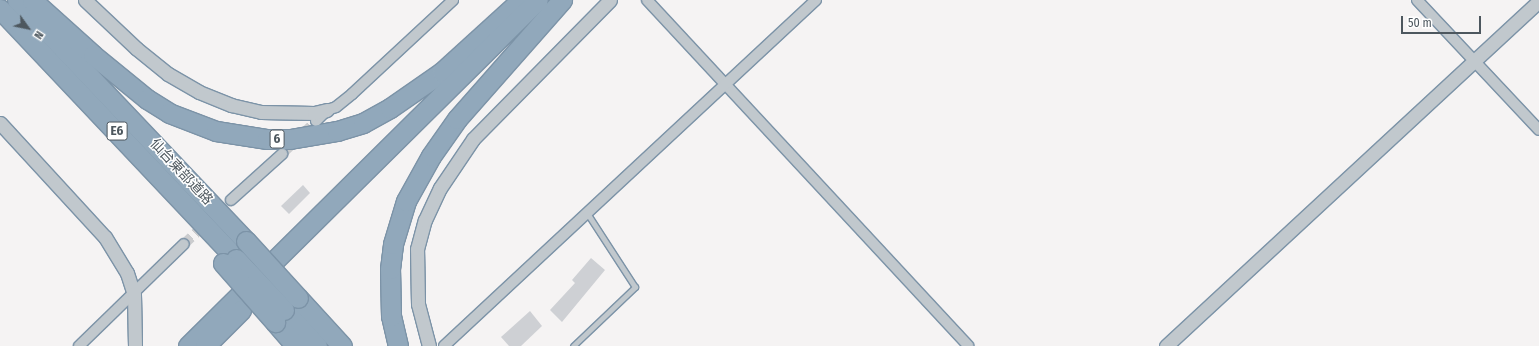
<!DOCTYPE html>
<html>
<head>
<meta charset="utf-8">
<style>
  body { margin:0 }
  #map { position:relative; width:1539px; height:346px; overflow:hidden; background:#f5f3f3; font-family:"Fira Sans Condensed","Noto Sans JP",sans-serif }
  div>[style] { position:absolute }
  [style*='--x'] { left:calc(var(--x)*1px); top:calc(var(--y)*1px); width:calc(var(--w)*1px); rotate:calc(var(--a)*1deg) }
  .building>* { inset:0; background:#ced0d4 }
  .minor-tunnel>* { height:10px; margin-top:-5px; transform-origin:0; background:repeating-linear-gradient(90deg,#cbccce 0 10px,transparent 0 15px) }
  .roads { filter:drop-shadow(1px 0 #7c93a7) drop-shadow(-1px 0 #7c93a7) drop-shadow(0 1px #7c93a7) drop-shadow(0 -1px #7c93a7) }
  .service>* { height:5px; margin:-2.5px; padding:0 2.5px; transform-origin:2.5px; border-radius:2.5px; background:#c1c8cd }
  .minor>* { height:10px; margin:-5px; padding:0 5px; transform-origin:5px; border-radius:5px; background:#c1c8cd }
  .tertiary>* { height:13px; margin:-6.5px; padding:0 6.5px; transform-origin:6.5px; border-radius:6.5px; background:#c1c8cd }
  .motorway>* { height:19px; margin:-9.5px; padding:0 9.5px; transform-origin:9.5px; border-radius:9.5px; background:#91a8bb }
  .bridges { filter:drop-shadow(1px 0 #7c93a7) drop-shadow(-1px 0 #7c93a7) drop-shadow(0 1px #7c93a7) drop-shadow(0 -1px #7c93a7) }
  .motorway-bridge>* { height:19px; margin:-9.5px; padding:0 9.5px; transform-origin:9.5px; border-radius:9.5px; background:#91a8bb }
  span { translate:-50% -50%; white-space:nowrap; text-align:center; line-height:1.15; -webkit-text-stroke:3px #fff; paint-order:stroke }
  .shield-label span { padding:1px 3px; background:#fff; border:1px solid; border-radius:3px; -webkit-text-stroke-width:0 }
  .shield-label { font-size:13px; color:#4d575e; font-weight:700 }
  .street-label { font-size:14px; color:#4d575e }
  .north { position:absolute; left:8px; top:8px; width:40px; height:40px; -webkit-text-stroke:3px #fff; paint-order:stroke; rotate:123deg; font-size:11px; font-weight:700; line-height:16px; text-align:center; color:#4d575e }
  .north::after { content:''; display:block; margin:auto; width:14px; height:18px; background:#4d575e; clip-path:polygon(50% 0,100% 100%,50% 72%,0 100%) }
  .scale { position:absolute; left:1401px; top:16px; width:80px; height:18px; box-sizing:border-box; border:2px solid #4d575e; border-top:0; padding-left:5px; font-size:12px; line-height:14px; white-space:nowrap; color:#4d575e; -webkit-text-stroke:3px #fff; paint-order:stroke }
</style>
</head>
<body>
<div id="map">
  <div class="building">
    <div style="clip-path:polygon(303px 185px,310px 193px,289px 214px,281px 206px)"></div>
    <div style="clip-path:polygon(591px 258px,605px 270px,562px 322px,550px 310px,575px 283px,572px 280px)"></div>
    <div style="clip-path:polygon(530px 311px,542px 326px,521px 346px,509px 346px,501px 337px)"></div>
  </div>
  <div class="minor-tunnel">
    <div style="--x:282;--y:154;--w:47;--a:-44.1"></div>
    <div style="--x:184;--y:244;--w:64;--a:-43.1"></div>
  </div>
  <div class="roads">
    <div class="service">
      <div style="--x:573;--y:346;--w:86;--a:-43.6"></div>
      <div style="--x:635;--y:287;--w:88;--a:-123"></div>
    </div>
    <div class="minor">
      <div style="--x:647;--y:0;--w:472;--a:47.1"></div>
      <div style="--x:1417;--y:0;--w:178;--a:46.8"></div>
      <div style="--x:316;--y:121;--w:16;--a:-45"></div>
      <div style="--x:327;--y:110;--w:9;--a:-18"></div>
      <div style="--x:336;--y:107;--w:21;--a:-39"></div>
      <div style="--x:352;--y:94;--w:138;--a:-42.9"></div>
      <div style="--x:231;--y:200;--w:69;--a:-42"></div>
      <div style="--x:79;--y:346;--w:146;--a:-44.2"></div>
      <div style="--x:444;--y:346;--w:508;--a:-42.93"></div>
    </div>
    <div class="tertiary">
      <div style="--x:85;--y:0;--w:71;--a:43.3"></div>
      <div style="--x:137;--y:49;--w:40;--a:39"></div>
      <div style="--x:168;--y:74;--w:36;--a:30"></div>
      <div style="--x:199;--y:92;--w:35;--a:22"></div>
      <div style="--x:231;--y:105;--w:31;--a:13"></div>
      <div style="--x:261;--y:112;--w:53;--a:1.1"></div>
      <div style="--x:314;--y:113;--w:13;--a:-13"></div>
      <div style="--x:0;--y:123;--w:155;--a:47.4"></div>
      <div style="--x:105;--y:237;--w:42;--a:58.6"></div>
      <div style="--x:127;--y:273;--w:22;--a:72"></div>
      <div style="--x:134;--y:294;--w:52;--a:88.9"></div>
      <div style="--x:429;--y:346;--w:43;--a:-104.7"></div>
      <div style="--x:418;--y:304;--w:55;--a:-91"></div>
      <div style="--x:417;--y:249;--w:30;--a:-75"></div>
      <div style="--x:425;--y:220;--w:35;--a:-65"></div>
      <div style="--x:440;--y:188;--w:59;--a:-56"></div>
      <div style="--x:473;--y:139;--w:195;--a:-45.4"></div>
      <div style="--x:1166;--y:346;--w:508;--a:-42.77"></div>
    </div>
    <div class="motorway">
      <div style="--x:17;--y:0;--w:332;--a:46.5"></div>
      <div style="--x:32;--y:0;--w:82;--a:42"></div>
      <div style="--x:93;--y:55;--w:70;--a:39.2"></div>
      <div style="--x:147;--y:99;--w:26;--a:32"></div>
      <div style="--x:169;--y:113;--w:50;--a:21"></div>
      <div style="--x:216;--y:131;--w:52;--a:8.9"></div>
      <div style="--x:267;--y:139;--w:23;--a:0"></div>
      <div style="--x:290;--y:139;--w:48;--a:-9.7"></div>
      <div style="--x:337;--y:131;--w:27;--a:-17"></div>
      <div style="--x:363;--y:123;--w:31;--a:-29"></div>
      <div style="--x:390;--y:108;--w:63;--a:-34.7"></div>
      <div style="--x:442;--y:72;--w:107;--a:-42.3"></div>
      <div style="--x:0;--y:9;--w:337;--a:46.6"></div>
      <div style="--x:298;--y:298;--w:65;--a:47.5"></div>
      <div style="--x:284;--y:310;--w:49;--a:47.5"></div>
      <div style="--x:275;--y:322;--w:32;--a:49"></div>
      <div style="--x:188;--y:346;--w:492;--a:-44.7"></div>
      <div style="--x:205;--y:346;--w:51;--a:-45"></div>
      <div style="--x:398;--y:346;--w:31;--a:-103"></div>
      <div style="--x:391;--y:316;--w:47;--a:-91.2"></div>
      <div style="--x:390;--y:269;--w:25;--a:-83"></div>
      <div style="--x:393;--y:244;--w:45;--a:-73.2"></div>
      <div style="--x:406;--y:201;--w:51;--a:-60.9"></div>
      <div style="--x:431;--y:156;--w:45;--a:-54.9"></div>
      <div style="--x:457;--y:119;--w:159;--a:-48.6"></div>
    </div>
  </div>
  <div class="bridges">
    <div class="motorway-bridge">
      <div style="--x:246;--y:241;--w:77;--a:47.6"></div>
      <div style="--x:236;--y:259;--w:70;--a:46.7"></div>
      <div style="--x:223;--y:263;--w:79;--a:48.6"></div>
    </div>
  </div>
  <div class="shield-label">
    <span style="left:117px;top:131px">E6</span>
    <span style="left:277px;top:139px">6</span>
  </div>
  <div class="street-label">
    <span style="left:181px;top:172px;rotate:47deg">仙台東部道路</span>
  </div>
  <div class="north">N</div>
  <div class="scale">50 m</div>
</div>
</body>
</html>
